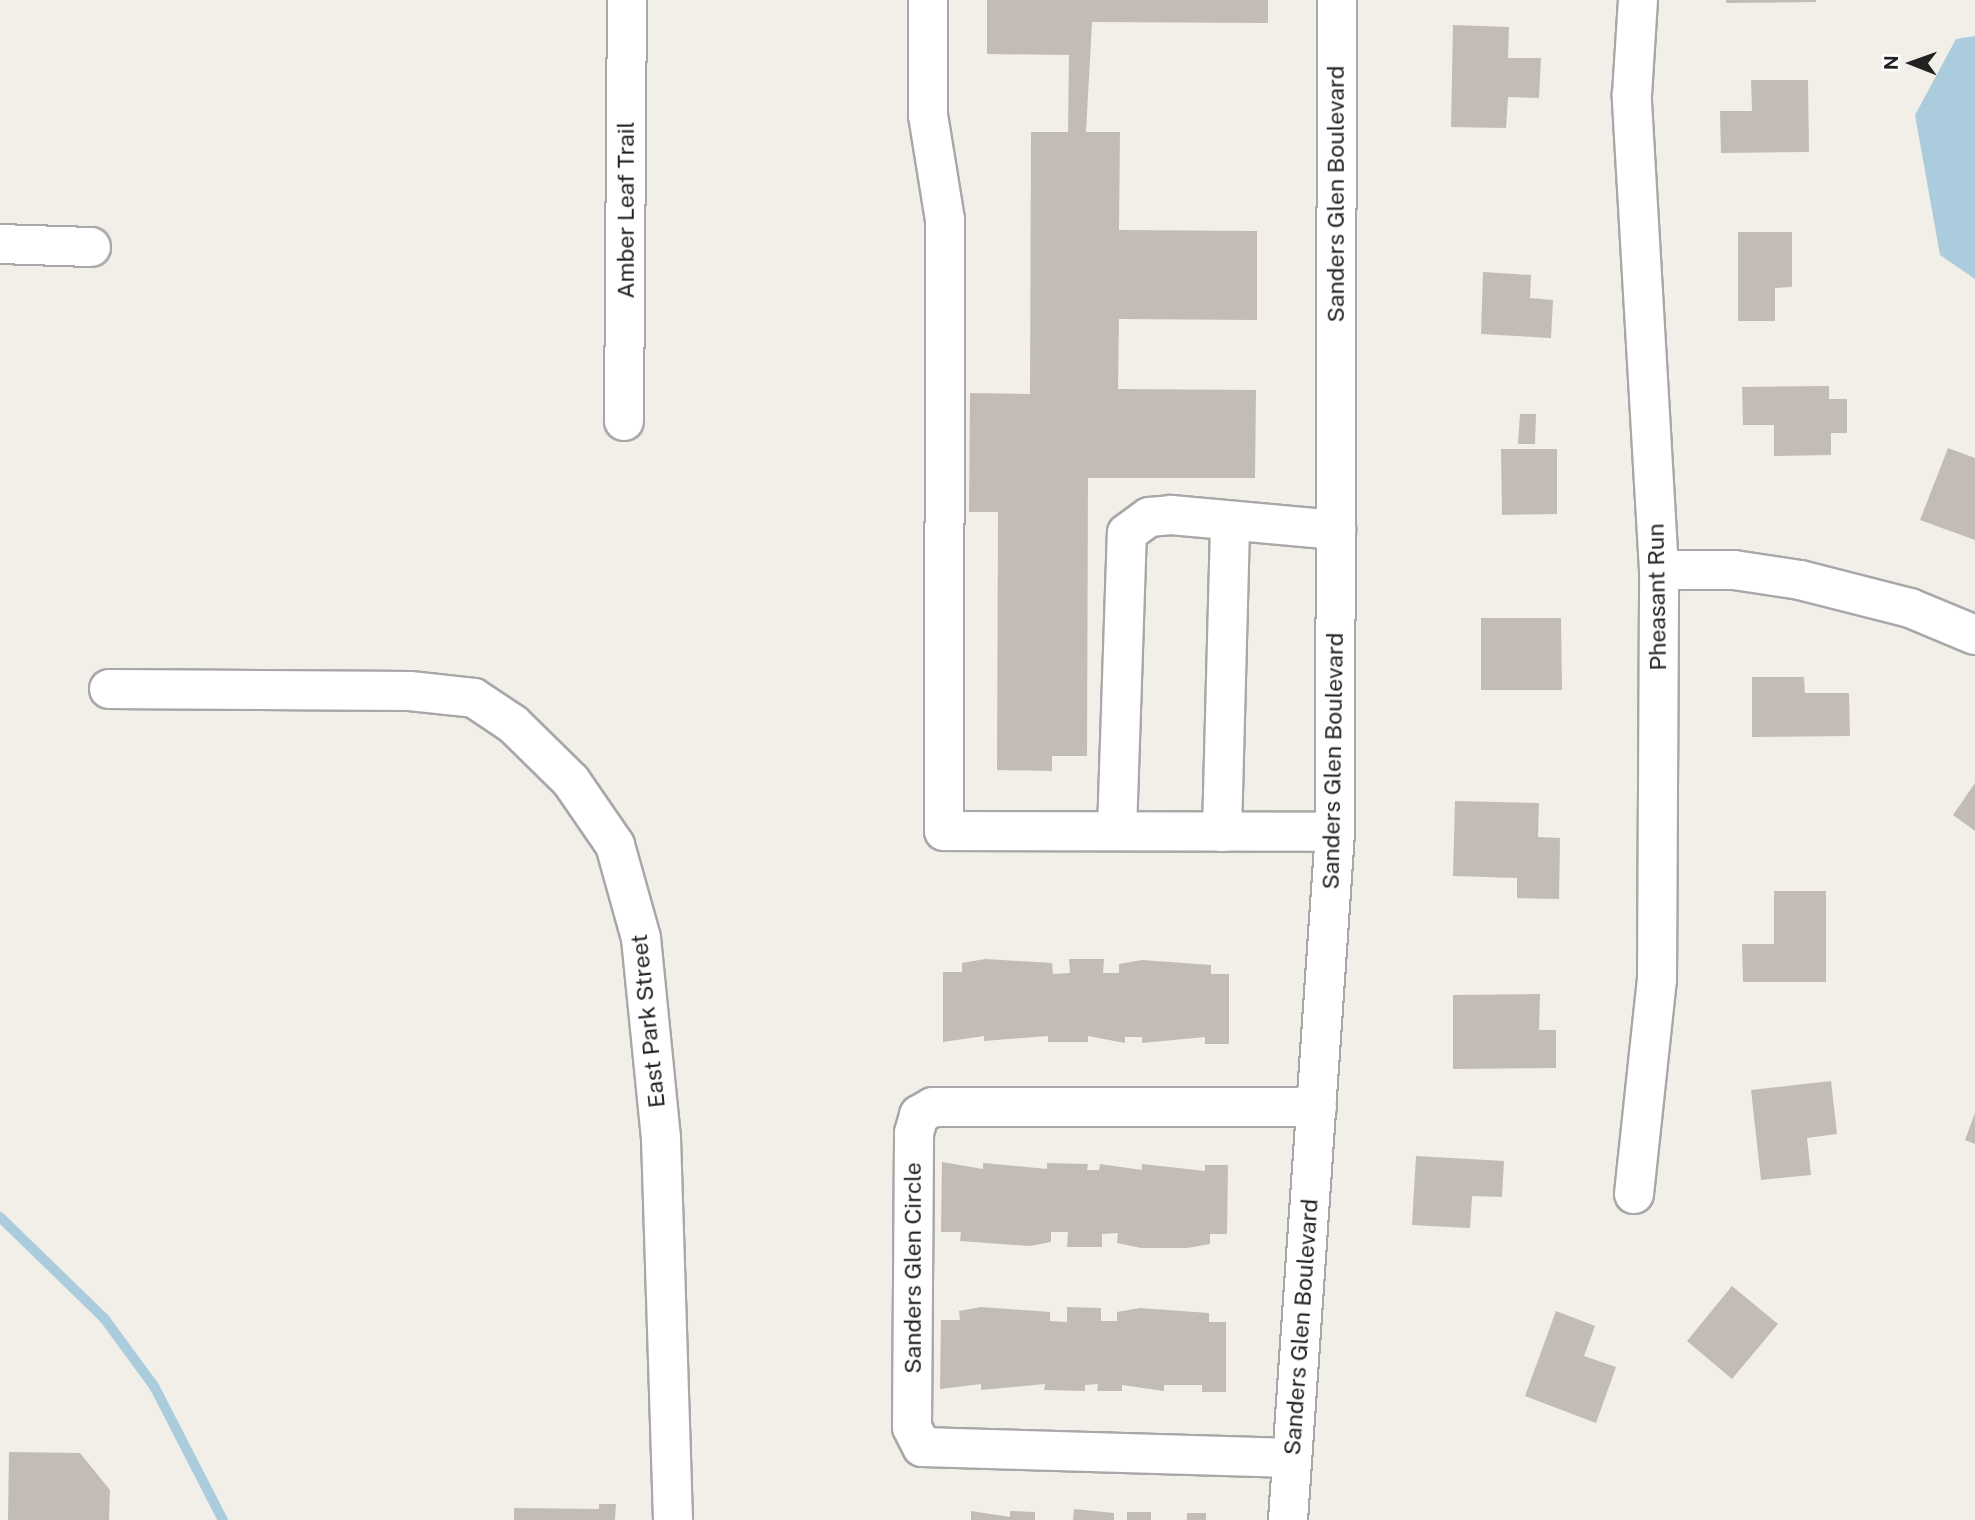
<!DOCTYPE html>
<html>
<head>
<meta charset="utf-8">
<style>
  body { margin:0 }
  #map { position:relative; width:1975px; height:1520px; overflow:hidden; background:#f1efe8; font-family:"Public Sans",sans-serif }
  div>[style] { position:absolute }
  [style*='--x'] { left:calc(var(--x)*1px); top:calc(var(--y)*1px); width:calc(var(--w)*1px); rotate:calc(var(--a)*1deg) }
  .water>* { inset:0; background:#acd }
  .stream>* { height:10px; margin:-5px; padding:0 5px; transform-origin:5px; border-radius:5px; background:#acd }
  .building>* { inset:0; background:#c2bcb4 }
  .roads { filter:drop-shadow(2px 0 #a8a8a8) drop-shadow(-2px 0 #a8a8a8) drop-shadow(0 2px #a8a8a8) drop-shadow(0 -2px #a8a8a8) }
  .minor>* { height:38px; margin:-19px; padding:0 19px; transform-origin:19px; border-radius:19px; background:#fff }
  span { translate:-50% -50%; white-space:nowrap; text-align:center; line-height:1.15; -webkit-text-stroke:5px #fff; paint-order:stroke }
  .street-label { font-size:23px; color:#212121 }
  .north { position:absolute; left:1877px; top:28px; width:70px; height:70px; -webkit-text-stroke:5px #fff; paint-order:stroke; rotate:271deg; font-size:19px; font-weight:700; line-height:28px; text-align:center; color:#212121 }
  .north::after { content:''; display:block; margin:auto; width:24px; height:32px; background:#212121; clip-path:polygon(50% 0,100% 100%,50% 72%,0 100%) }
</style>
</head>
<body>
<div id="map">
  <div class="water">
    <div style="clip-path:polygon(1975px 36px,1975px 279px,1940px 255px,1915px 115px,1956px 39px)"></div>
  </div>
  <div class="stream">
    <div style="--x:0;--y:1217;--w:145;--a:44.2"></div>
    <div style="--x:104;--y:1318;--w:84;--a:53.7"></div>
    <div style="--x:154;--y:1386;--w:151;--a:62.8"></div>
  </div>
  <div class="building">
    <div style="clip-path:polygon(987px 0,1268px 0,1268px 23px,1092px 22px,1086px 132px,1120px 132px,1119px 230px,1257px 231px,1257px 320px,1119px 319px,1118px 389px,1256px 390px,1255px 478px,1088px 478px,1087px 756px,1052px 756px,1052px 771px,997px 770px,998px 512px,969px 512px,970px 393px,1030px 394px,1031px 132px,1068px 132px,1069px 55px,987px 54px)"></div>
    <div style="clip-path:polygon(1726px 0,1816px 0,1816px 2px,1726px 3px)"></div>
    <div style="clip-path:polygon(1453px 25px,1509px 27px,1508px 58px,1541px 58px,1539px 98px,1508px 97px,1506px 128px,1451px 127px)"></div>
    <div style="clip-path:polygon(1751px 80px,1808px 80px,1809px 152px,1721px 153px,1720px 111px,1752px 111px)"></div>
    <div style="clip-path:polygon(1738px 232px,1792px 232px,1792px 287px,1775px 288px,1775px 321px,1738px 321px)"></div>
    <div style="clip-path:polygon(1483px 272px,1531px 275px,1530px 298px,1553px 300px,1551px 338px,1481px 334px)"></div>
    <div style="clip-path:polygon(1829px 386px,1829px 399px,1847px 399px,1847px 433px,1831px 433px,1831px 455px,1774px 456px,1774px 425px,1743px 425px,1742px 387px)"></div>
    <div style="clip-path:polygon(1520px 414px,1536px 414px,1535px 444px,1518px 444px)"></div>
    <div style="clip-path:polygon(1948px 448px,1975px 458px,1975px 540px,1920px 520px)"></div>
    <div style="clip-path:polygon(1501px 449px,1557px 449px,1557px 514px,1502px 515px)"></div>
    <div style="clip-path:polygon(1481px 618px,1561px 618px,1562px 690px,1481px 690px)"></div>
    <div style="clip-path:polygon(1752px 677px,1804px 677px,1805px 693px,1849px 693px,1850px 736px,1752px 737px)"></div>
    <div style="clip-path:polygon(1975px 783px,1975px 831px,1953px 815px)"></div>
    <div style="clip-path:polygon(1455px 801px,1539px 803px,1538px 837px,1560px 838px,1559px 899px,1517px 898px,1517px 878px,1453px 876px)"></div>
    <div style="clip-path:polygon(1774px 891px,1826px 891px,1826px 982px,1743px 982px,1742px 944px,1774px 944px)"></div>
    <div style="clip-path:polygon(985px 959px,1052px 963px,1053px 974px,1070px 973px,1069px 959px,1104px 959px,1103px 973px,1119px 973px,1119px 964px,1142px 960px,1211px 965px,1211px 974px,1229px 974px,1229px 1044px,1205px 1044px,1205px 1037px,1142px 1043px,1142px 1037px,1125px 1037px,1125px 1043px,1088px 1036px,1088px 1042px,1048px 1042px,1048px 1036px,984px 1041px,984px 1036px,943px 1042px,943px 972px,962px 972px,962px 963px)"></div>
    <div style="clip-path:polygon(1540px 994px,1539px 1030px,1556px 1030px,1556px 1068px,1453px 1069px,1453px 995px)"></div>
    <div style="clip-path:polygon(1831px 1081px,1837px 1134px,1807px 1138px,1811px 1175px,1761px 1180px,1751px 1090px)"></div>
    <div style="clip-path:polygon(1975px 1113px,1975px 1144px,1965px 1140px)"></div>
    <div style="clip-path:polygon(1416px 1156px,1504px 1161px,1502px 1197px,1472px 1196px,1470px 1228px,1412px 1225px)"></div>
    <div style="clip-path:polygon(942px 1162px,983px 1169px,983px 1163px,1047px 1169px,1047px 1163px,1088px 1164px,1087px 1170px,1099px 1170px,1100px 1164px,1142px 1170px,1142px 1164px,1205px 1171px,1205px 1165px,1228px 1165px,1227px 1234px,1210px 1234px,1210px 1244px,1187px 1248px,1141px 1248px,1117px 1243px,1118px 1233px,1102px 1234px,1102px 1247px,1067px 1247px,1068px 1232px,1051px 1232px,1051px 1242px,1030px 1246px,960px 1241px,961px 1232px,941px 1232px)"></div>
    <div style="clip-path:polygon(1732px 1286px,1778px 1324px,1732px 1379px,1687px 1341px)"></div>
    <div style="clip-path:polygon(981px 1307px,1050px 1312px,1050px 1321px,1067px 1322px,1067px 1307px,1101px 1308px,1101px 1321px,1117px 1321px,1117px 1312px,1140px 1308px,1209px 1313px,1209px 1322px,1226px 1322px,1226px 1392px,1202px 1392px,1202px 1385px,1164px 1385px,1164px 1391px,1122px 1385px,1122px 1391px,1097px 1391px,1098px 1384px,1085px 1385px,1085px 1391px,1044px 1390px,1045px 1384px,981px 1390px,981px 1384px,940px 1389px,941px 1320px,960px 1320px,959px 1311px)"></div>
    <div style="clip-path:polygon(1556px 1311px,1595px 1326px,1584px 1356px,1616px 1367px,1596px 1423px,1525px 1396px)"></div>
    <div style="clip-path:polygon(9px 1452px,80px 1453px,110px 1490px,109px 1520px,8px 1520px)"></div>
    <div style="clip-path:polygon(599px 1504px,616px 1504px,615px 1520px,514px 1520px,514px 1508px,599px 1509px)"></div>
    <div style="clip-path:polygon(1074px 1509px,1114px 1513px,1114px 1520px,1073px 1520px)"></div>
    <div style="clip-path:polygon(971px 1511px,1010px 1517px,1010px 1511px,1035px 1512px,1035px 1520px,971px 1520px)"></div>
    <div style="clip-path:polygon(1127px 1512px,1151px 1512px,1151px 1520px,1127px 1520px)"></div>
    <div style="clip-path:polygon(1187px 1513px,1206px 1513px,1206px 1520px,1187px 1520px)"></div>
  </div>
  <div class="roads">
    <div class="minor">
      <div style="--x:928;--y:0;--w:115;--a:90"></div>
      <div style="--x:928;--y:115;--w:106;--a:80.8"></div>
      <div style="--x:945;--y:220;--w:611;--a:90.09"></div>
      <div style="--x:944;--y:831;--w:391;--a:0.1"></div>
      <div style="--x:0;--y:244;--w:91;--a:1.9"></div>
      <div style="--x:624;--y:421;--w:421;--a:-89.6"></div>
      <div style="--x:1659;--y:570;--w:75;--a:0"></div>
      <div style="--x:1734;--y:570;--w:67;--a:8.6"></div>
      <div style="--x:1800;--y:580;--w:114;--a:14.3"></div>
      <div style="--x:1910;--y:608;--w:70;--a:22.6"></div>
      <div style="--x:109;--y:689;--w:301;--a:0.4"></div>
      <div style="--x:410;--y:691;--w:64;--a:6.2"></div>
      <div style="--x:474;--y:698;--w:47;--a:33.7"></div>
      <div style="--x:513;--y:724;--w:81;--a:44.5"></div>
      <div style="--x:571;--y:781;--w:78;--a:55.5"></div>
      <div style="--x:615;--y:845;--w:97;--a:74.4"></div>
      <div style="--x:641;--y:938;--w:201;--a:84.3"></div>
      <div style="--x:661;--y:1138;--w:382;--a:88.2"></div>
      <div style="--x:1117;--y:831;--w:298;--a:-88.1"></div>
      <div style="--x:1127;--y:533;--w:27;--a:-36"></div>
      <div style="--x:1149;--y:517;--w:22;--a:-5"></div>
      <div style="--x:1171;--y:515;--w:166;--a:5.2"></div>
      <div style="--x:1222;--y:832;--w:311;--a:-88.5"></div>
      <div style="--x:1634;--y:1194;--w:215;--a:-83.9"></div>
      <div style="--x:1657;--y:980;--w:410;--a:-89.7"></div>
      <div style="--x:1659;--y:570;--w:476;--a:-93.3"></div>
      <div style="--x:1632;--y:95;--w:95;--a:-86.4"></div>
      <div style="--x:1292;--y:1458;--w:370;--a:-178.3"></div>
      <div style="--x:922;--y:1447;--w:22;--a:-117"></div>
      <div style="--x:912;--y:1427;--w:294;--a:-89.6"></div>
      <div style="--x:914;--y:1133;--w:19;--a:-74"></div>
      <div style="--x:919;--y:1115;--w:16;--a:-30"></div>
      <div style="--x:933;--y:1107;--w:384;--a:0"></div>
      <div style="--x:1288;--y:1520;--w:690;--a:-86.09"></div>
      <div style="--x:1335;--y:832;--w:832;--a:-89.86"></div>
    </div>
  </div>
  <div class="street-label">
    <span style="left:1336px;top:194px;rotate:-90deg">Sanders Glen Boulevard</span>
    <span style="left:626px;top:210px;rotate:-90deg">Amber Leaf Trail</span>
    <span style="left:1657px;top:597px;rotate:-91deg">Pheasant Run</span>
    <span style="left:1333px;top:761px;rotate:-89deg">Sanders Glen Boulevard</span>
    <span style="left:648px;top:1021px;rotate:-96deg">East Park Street</span>
    <span style="left:913px;top:1268px;rotate:-90deg">Sanders Glen Circle</span>
    <span style="left:1301px;top:1327px;rotate:-86deg">Sanders Glen Boulevard</span>
  </div>
  <div class="north">N</div>
</div>
</body>
</html>
